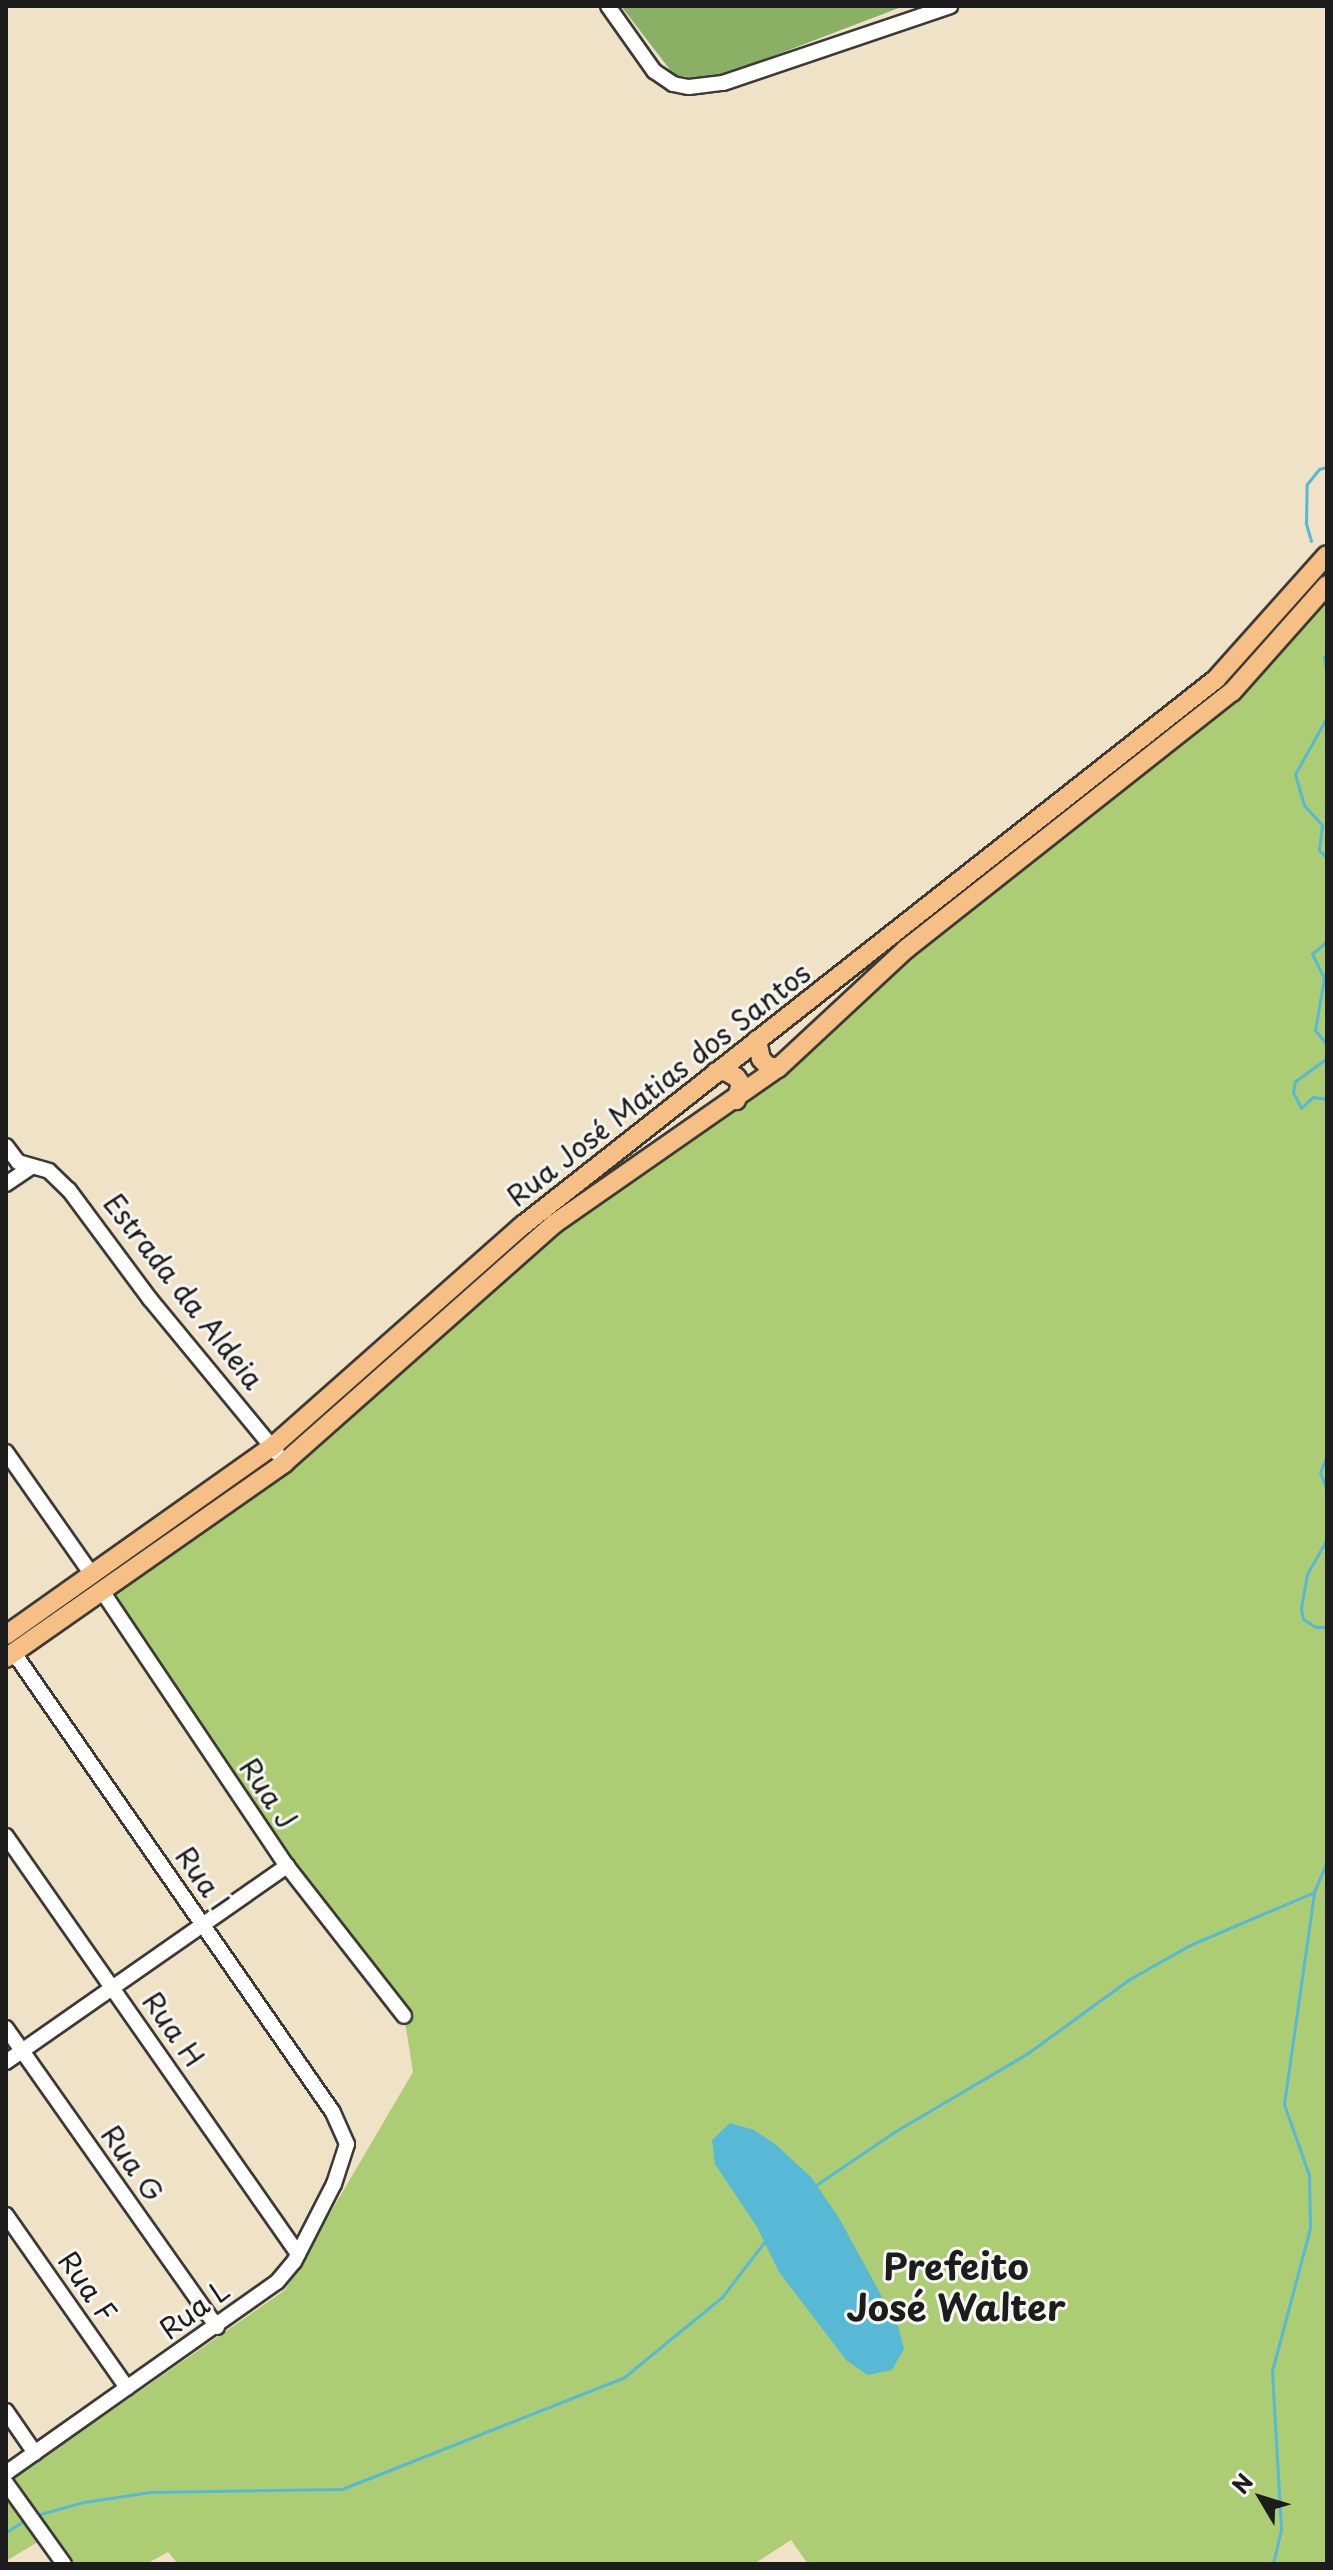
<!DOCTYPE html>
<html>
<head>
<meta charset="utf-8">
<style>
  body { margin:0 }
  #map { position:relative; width:1333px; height:2570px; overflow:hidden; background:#efe2c7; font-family:"Playpen Sans",sans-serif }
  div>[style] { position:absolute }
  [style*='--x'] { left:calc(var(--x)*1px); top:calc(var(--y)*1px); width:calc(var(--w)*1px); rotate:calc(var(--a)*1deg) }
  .green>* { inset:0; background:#adcd75 }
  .forest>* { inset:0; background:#8ab066 }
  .water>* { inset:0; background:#57b9d5 }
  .stream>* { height:3px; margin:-1.5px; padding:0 1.5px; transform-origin:1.5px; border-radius:1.5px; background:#57b9d5 }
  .roads { filter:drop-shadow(2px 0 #3c3a36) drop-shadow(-2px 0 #3c3a36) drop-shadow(0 2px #3c3a36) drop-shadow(0 -2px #3c3a36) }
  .minor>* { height:14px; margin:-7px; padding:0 7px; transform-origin:7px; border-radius:7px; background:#fff }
  .major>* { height:18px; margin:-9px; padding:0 9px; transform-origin:9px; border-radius:9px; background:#f5bf86 }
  span { translate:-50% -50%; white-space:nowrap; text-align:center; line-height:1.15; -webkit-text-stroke:6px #f6f6f2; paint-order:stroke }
  .street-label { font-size:28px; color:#1c1c1c }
  .district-label { font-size:36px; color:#1c1c1c; font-weight:700 }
  .frame { position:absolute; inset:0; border:8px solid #1c1c1c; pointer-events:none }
  .north { position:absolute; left:1221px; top:2458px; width:80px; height:80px; -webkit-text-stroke:6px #f6f6f2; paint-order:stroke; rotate:308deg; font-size:22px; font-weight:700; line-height:32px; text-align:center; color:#1c1c1c }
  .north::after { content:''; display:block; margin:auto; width:28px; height:36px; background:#1c1c1c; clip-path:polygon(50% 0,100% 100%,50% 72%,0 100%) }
</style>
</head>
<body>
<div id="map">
  <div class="green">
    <div style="clip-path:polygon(1327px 585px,1327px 2564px,808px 2564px,791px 2540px,754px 2564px,178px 2564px,168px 2552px,146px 2564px,76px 2564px,53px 2533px,6px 2561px,6px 2484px,285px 2290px,413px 2072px,404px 2016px,287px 1866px,102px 1591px,284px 1463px,504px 1267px,736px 1100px,865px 987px,1216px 705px)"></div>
  </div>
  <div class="forest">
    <div style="clip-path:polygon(621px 6px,904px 6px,710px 80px,674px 75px)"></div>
  </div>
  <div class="water">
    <div style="clip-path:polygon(730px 2123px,754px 2130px,775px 2144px,811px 2177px,839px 2218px,898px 2326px,904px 2349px,892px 2370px,868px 2375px,847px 2361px,779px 2272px,757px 2227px,715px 2164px,712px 2140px)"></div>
  </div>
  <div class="stream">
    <div style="--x:1311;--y:541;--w:19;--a:-106"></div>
    <div style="--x:1306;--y:523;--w:39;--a:-89"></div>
    <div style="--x:1307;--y:484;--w:19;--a:-51"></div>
    <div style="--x:1319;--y:469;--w:8;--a:-14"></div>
    <div style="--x:1327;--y:654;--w:4;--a:135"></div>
    <div style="--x:1324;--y:657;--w:20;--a:81"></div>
    <div style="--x:1327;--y:717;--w:65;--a:119.3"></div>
    <div style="--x:1295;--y:774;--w:32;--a:74"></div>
    <div style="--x:1304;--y:805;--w:27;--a:48"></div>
    <div style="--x:1322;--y:825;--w:25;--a:97"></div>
    <div style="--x:1319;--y:850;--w:11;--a:45"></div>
    <div style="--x:1327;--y:941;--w:20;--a:139"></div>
    <div style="--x:1312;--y:954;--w:27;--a:63"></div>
    <div style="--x:1324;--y:978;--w:53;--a:99.8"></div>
    <div style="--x:1315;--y:1030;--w:19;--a:51"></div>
    <div style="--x:1327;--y:1058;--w:39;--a:144"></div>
    <div style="--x:1295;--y:1081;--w:11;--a:100"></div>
    <div style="--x:1293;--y:1092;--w:18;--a:63"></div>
    <div style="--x:1301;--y:1108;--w:16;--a:-43"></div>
    <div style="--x:1313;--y:1097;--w:14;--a:8"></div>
    <div style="--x:1327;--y:1355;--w:2;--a:90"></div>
    <div style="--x:1327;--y:1455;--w:18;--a:112"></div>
    <div style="--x:1320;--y:1472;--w:20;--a:70"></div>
    <div style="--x:1327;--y:1531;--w:3;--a:90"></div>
    <div style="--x:1327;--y:1539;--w:40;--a:119.7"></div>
    <div style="--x:1307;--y:1574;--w:35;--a:100"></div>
    <div style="--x:1301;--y:1608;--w:11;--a:80"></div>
    <div style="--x:1303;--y:1619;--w:15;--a:32"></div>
    <div style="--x:1316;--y:1627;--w:11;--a:0"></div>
    <div style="--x:816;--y:2185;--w:94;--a:-34.2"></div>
    <div style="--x:894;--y:2132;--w:156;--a:-30.5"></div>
    <div style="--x:1028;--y:2053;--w:124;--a:-36.1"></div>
    <div style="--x:1128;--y:1980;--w:71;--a:-29.4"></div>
    <div style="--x:1190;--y:1945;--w:135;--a:-23.1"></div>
    <div style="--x:33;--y:2516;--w:53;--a:-15.4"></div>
    <div style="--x:84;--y:2502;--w:67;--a:-8.6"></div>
    <div style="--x:150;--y:2492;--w:192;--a:-0.9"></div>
    <div style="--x:342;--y:2489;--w:302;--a:-21.6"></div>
    <div style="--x:623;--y:2378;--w:128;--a:-39.3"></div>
    <div style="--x:722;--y:2297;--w:71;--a:-52.5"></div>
    <div style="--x:6;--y:2532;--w:25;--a:-32"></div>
    <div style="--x:1273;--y:2564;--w:37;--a:-77"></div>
    <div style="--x:1281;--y:2528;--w:157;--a:-93.3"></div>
    <div style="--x:1272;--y:2371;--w:148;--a:-75.1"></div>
    <div style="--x:1310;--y:2228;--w:53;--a:-91.1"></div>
    <div style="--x:1309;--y:2175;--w:75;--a:-109.4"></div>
    <div style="--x:1284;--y:2104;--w:214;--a:-81.9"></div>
    <div style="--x:1314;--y:1892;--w:33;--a:-67"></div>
  </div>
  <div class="roads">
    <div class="minor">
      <div style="--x:608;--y:6;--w:80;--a:54.7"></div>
      <div style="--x:654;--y:71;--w:23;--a:34"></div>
      <div style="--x:673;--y:84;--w:16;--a:11"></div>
      <div style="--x:689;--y:87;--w:34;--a:-7"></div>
      <div style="--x:723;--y:83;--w:240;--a:-18.7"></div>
      <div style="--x:6;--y:1146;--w:20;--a:53"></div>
      <div style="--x:18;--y:1162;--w:32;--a:16"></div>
      <div style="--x:49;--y:1171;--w:28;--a:44"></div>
      <div style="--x:69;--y:1190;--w:136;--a:53.4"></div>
      <div style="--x:150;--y:1299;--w:200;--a:50.5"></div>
      <div style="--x:6;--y:1184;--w:30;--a:-34"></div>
      <div style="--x:6;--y:1452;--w:150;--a:55"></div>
      <div style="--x:102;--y:1591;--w:331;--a:56.1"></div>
      <div style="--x:287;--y:1866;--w:190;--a:52"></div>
      <div style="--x:6;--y:1836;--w:510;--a:55.06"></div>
      <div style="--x:6;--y:2028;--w:366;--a:54.8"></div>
      <div style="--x:6;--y:2062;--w:343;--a:-34.9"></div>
      <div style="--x:6;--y:2215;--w:211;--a:55"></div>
      <div style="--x:6;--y:2411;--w:51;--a:55.4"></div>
      <div style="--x:6;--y:2473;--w:332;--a:-35.2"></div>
      <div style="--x:277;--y:2282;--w:26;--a:-50"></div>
      <div style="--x:294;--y:2262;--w:88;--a:-62.9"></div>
      <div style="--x:334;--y:2184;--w:42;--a:-72"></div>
      <div style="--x:347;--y:2144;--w:36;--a:-114"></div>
      <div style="--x:332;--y:2111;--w:558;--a:-124.77"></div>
      <div style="--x:6;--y:2483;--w:100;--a:54.4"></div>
    </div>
    <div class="major">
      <div style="--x:757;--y:1040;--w:19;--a:78"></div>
      <div style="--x:761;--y:1059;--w:10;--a:45"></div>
      <div style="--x:768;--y:1066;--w:10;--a:11"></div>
      <div style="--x:716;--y:1072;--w:9;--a:-6"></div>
      <div style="--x:725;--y:1071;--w:13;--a:29"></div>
      <div style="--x:736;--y:1077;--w:9;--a:54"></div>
      <div style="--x:741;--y:1084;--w:17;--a:107"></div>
      <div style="--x:6;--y:1635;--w:326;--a:-35.3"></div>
      <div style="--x:272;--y:1447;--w:334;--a:-41.5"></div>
      <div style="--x:522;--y:1226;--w:884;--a:-38.24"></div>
      <div style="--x:1216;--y:679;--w:166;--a:-48.2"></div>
      <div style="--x:6;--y:1658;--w:340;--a:-35"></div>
      <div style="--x:284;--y:1463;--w:361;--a:-41.5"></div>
      <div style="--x:554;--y:1224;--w:273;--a:-34.9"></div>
      <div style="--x:778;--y:1068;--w:175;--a:-42.9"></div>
      <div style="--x:906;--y:949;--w:415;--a:-38.3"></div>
      <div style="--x:1232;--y:692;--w:143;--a:-48.4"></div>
    </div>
  </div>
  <div class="street-label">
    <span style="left:658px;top:1084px;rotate:-38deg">Rua José Matias dos Santos</span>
    <span style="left:184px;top:1291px;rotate:52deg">Estrada da Aldeia</span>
    <span style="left:269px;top:1793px;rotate:56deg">Rua J</span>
    <span style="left:203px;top:1878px;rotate:55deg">Rua I</span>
    <span style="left:174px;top:2029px;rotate:55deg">Rua H</span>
    <span style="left:133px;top:2163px;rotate:55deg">Rua G</span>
    <span style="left:88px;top:2286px;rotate:55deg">Rua F</span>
    <span style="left:194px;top:2309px;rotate:-36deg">Rua L</span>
  </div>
  <div class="district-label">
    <span style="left:956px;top:2286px">Prefeito<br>José Walter</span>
  </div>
  <div class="frame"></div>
  <div class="north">N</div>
</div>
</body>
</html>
